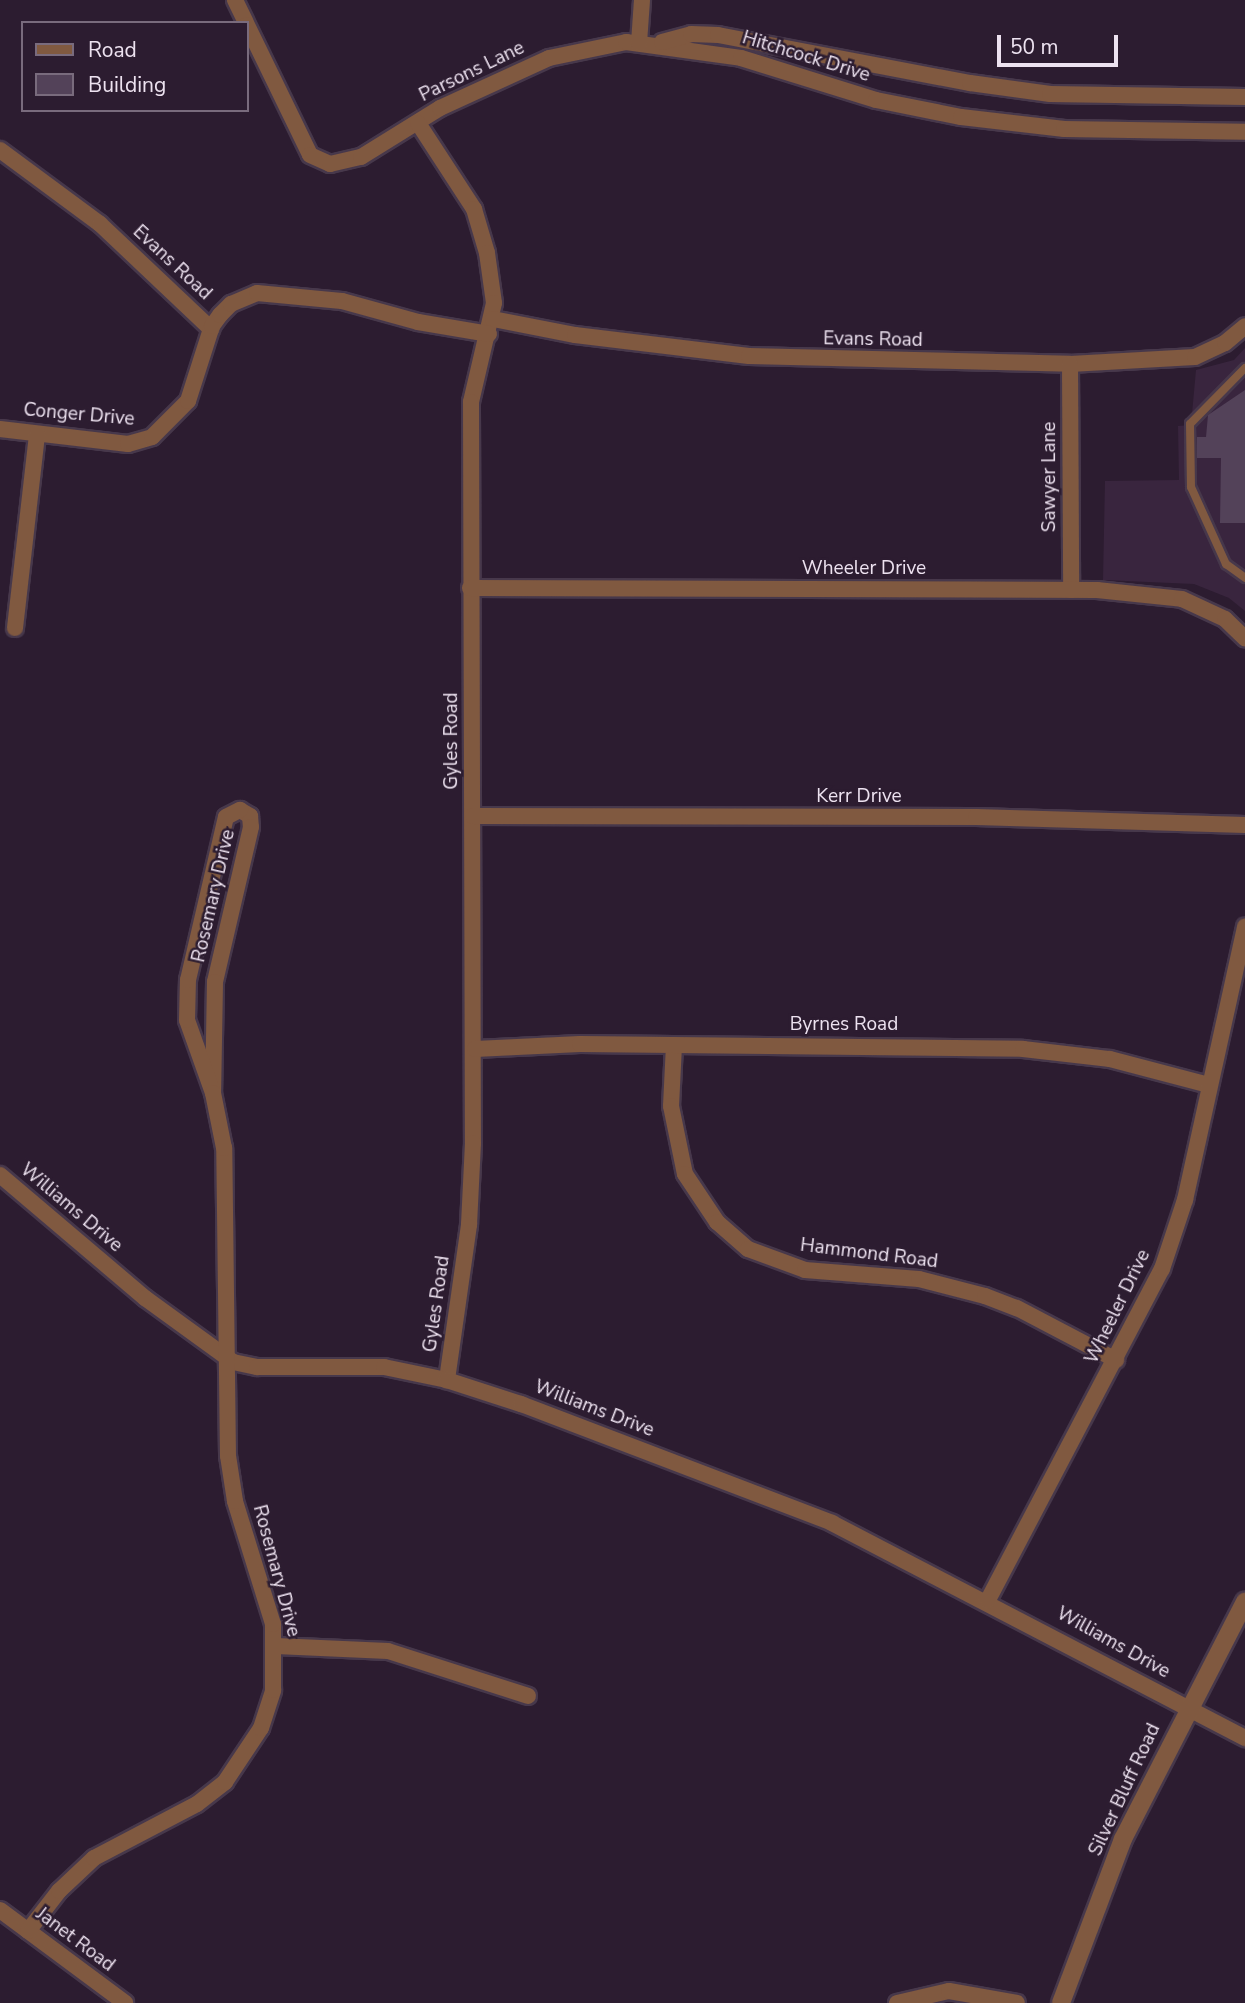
<!DOCTYPE html>
<html>
<head>
<meta charset="utf-8">
<style>
  body { margin:0 }
  #map { position:relative; width:1245px; height:2003px; overflow:hidden; background:#2c1c30; font-family:"Nunito Sans",sans-serif }
  div>[style] { position:absolute }
  [style*='--x'] { left:calc(var(--x)*1px); top:calc(var(--y)*1px); width:calc(var(--w)*1px); rotate:calc(var(--a)*1deg) }
  .built>* { inset:0; background:#39253e }
  .building>* { inset:0; background:#534259 }
  .roads { filter:drop-shadow(2px 0 #47384b) drop-shadow(-2px 0 #47384b) drop-shadow(0 2px #47384b) drop-shadow(0 -2px #47384b) }
  .service>* { height:8px; margin:-4px; padding:0 4px; transform-origin:4px; border-radius:4px; background:#805940 }
  .minor>* { height:16px; margin:-8px; padding:0 8px; transform-origin:8px; border-radius:8px; background:#805940 }
  .tertiary>* { height:18px; margin:-9px; padding:0 9px; transform-origin:9px; border-radius:9px; background:#805940 }
  span { translate:-50% -50%; white-space:nowrap; text-align:center; line-height:1.15; -webkit-text-stroke:5px #2c1c30; paint-order:stroke }
  .street-label { font-size:19px; color:#ede2f0 }
  .legend { position:absolute; left:21px; top:21px; width:228px; height:91px; box-sizing:border-box; background:#2c1c30; border:2px solid #796b7d; margin:0; padding:9px 12px; list-style:none; font-size:21px; color:#ede2f0 }
  .legend li { display:flex; align-items:center; gap:14px; height:35px }
  .legend b { width:35px; border:2px solid #796b7d }
  .scale { position:absolute; left:997px; top:35px; width:121px; height:32px; box-sizing:border-box; border:4px solid #ede2f0; border-top:0; padding-left:9px; font-size:21px; line-height:24px; white-space:nowrap; color:#ede2f0; -webkit-text-stroke:5px #2c1c30; paint-order:stroke }
</style>
</head>
<body>
<div id="map">
  <div class="built">
    <div style="clip-path:polygon(1245px 348px,1245px 611px,1229px 598px,1194px 584px,1103px 580px,1105px 481px,1179px 480px,1178px 426px,1191px 425px,1196px 370px,1234px 360px)"></div>
  </div>
  <div class="building">
    <div style="clip-path:polygon(1245px 390px,1245px 523px,1220px 523px,1221px 458px,1197px 458px,1197px 437px,1206px 437px,1208px 415px)"></div>
  </div>
  <div class="roads">
    <div class="service">
      <div style="--x:1245;--y:368;--w:78;--a:134.5"></div>
      <div style="--x:1190;--y:424;--w:63;--a:89.1"></div>
      <div style="--x:1191;--y:487;--w:85;--a:65.6"></div>
      <div style="--x:1226;--y:564;--w:24;--a:36"></div>
    </div>
    <div class="minor">
      <div style="--x:235;--y:0;--w:25;--a:64"></div>
      <div style="--x:247;--y:25;--w:144;--a:64.1"></div>
      <div style="--x:310;--y:155;--w:22;--a:24"></div>
      <div style="--x:330;--y:164;--w:32;--a:-13"></div>
      <div style="--x:361;--y:157;--w:93;--a:-31.8"></div>
      <div style="--x:440;--y:108;--w:120;--a:-24.6"></div>
      <div style="--x:549;--y:58;--w:79;--a:-11.7"></div>
      <div style="--x:626;--y:42;--w:116;--a:7.9"></div>
      <div style="--x:741;--y:58;--w:141;--a:17.3"></div>
      <div style="--x:876;--y:100;--w:87;--a:11.3"></div>
      <div style="--x:961;--y:117;--w:104;--a:6.6"></div>
      <div style="--x:1064;--y:129;--w:181;--a:0.9"></div>
      <div style="--x:662;--y:42;--w:30;--a:-15"></div>
      <div style="--x:691;--y:34;--w:27;--a:2"></div>
      <div style="--x:718;--y:35;--w:257;--a:10.8"></div>
      <div style="--x:970;--y:83;--w:81;--a:7.8"></div>
      <div style="--x:1050;--y:94;--w:195;--a:0.9"></div>
      <div style="--x:639;--y:43;--w:43;--a:-86"></div>
      <div style="--x:418;--y:123;--w:103;--a:56.9"></div>
      <div style="--x:474;--y:209;--w:46;--a:73.5"></div>
      <div style="--x:487;--y:253;--w:50;--a:82"></div>
      <div style="--x:494;--y:303;--w:102;--a:103.1"></div>
      <div style="--x:471;--y:402;--w:741;--a:89.85"></div>
      <div style="--x:473;--y:1143;--w:82;--a:92.8"></div>
      <div style="--x:469;--y:1225;--w:157;--a:98.1"></div>
      <div style="--x:0;--y:150;--w:124;--a:36.5"></div>
      <div style="--x:100;--y:224;--w:153;--a:43.4"></div>
      <div style="--x:493;--y:319;--w:84;--a:11"></div>
      <div style="--x:575;--y:335;--w:175;--a:6.9"></div>
      <div style="--x:749;--y:356;--w:321;--a:1.4"></div>
      <div style="--x:1070;--y:364;--w:125;--a:-3.2"></div>
      <div style="--x:1195;--y:357;--w:33;--a:-25"></div>
      <div style="--x:1225;--y:343;--w:26;--a:-40"></div>
      <div style="--x:1070;--y:364;--w:226;--a:89.7"></div>
      <div style="--x:0;--y:429;--w:129;--a:6.7"></div>
      <div style="--x:128;--y:444;--w:25;--a:-16"></div>
      <div style="--x:152;--y:437;--w:51;--a:-45"></div>
      <div style="--x:188;--y:401;--w:79;--a:-72.3"></div>
      <div style="--x:212;--y:326;--w:14;--a:-54"></div>
      <div style="--x:220;--y:315;--w:16;--a:-45"></div>
      <div style="--x:231;--y:304;--w:28;--a:-23"></div>
      <div style="--x:257;--y:293;--w:85;--a:5.4"></div>
      <div style="--x:342;--y:301;--w:79;--a:15.4"></div>
      <div style="--x:418;--y:322;--w:72;--a:9.6"></div>
      <div style="--x:470;--y:588;--w:627;--a:0.18"></div>
      <div style="--x:1097;--y:590;--w:85;--a:6"></div>
      <div style="--x:1182;--y:599;--w:47;--a:24.9"></div>
      <div style="--x:1225;--y:619;--w:28;--a:44"></div>
      <div style="--x:15;--y:628;--w:195;--a:-83.5"></div>
      <div style="--x:240;--y:810;--w:12;--a:31"></div>
      <div style="--x:250;--y:816;--w:11;--a:85"></div>
      <div style="--x:251;--y:827;--w:159;--a:103.1"></div>
      <div style="--x:215;--y:982;--w:111;--a:91"></div>
      <div style="--x:213;--y:1093;--w:77;--a:-109.6"></div>
      <div style="--x:187;--y:1020;--w:40;--a:-88.6"></div>
      <div style="--x:188;--y:980;--w:167;--a:-76.9"></div>
      <div style="--x:226;--y:817;--w:16;--a:-27"></div>
      <div style="--x:473;--y:816;--w:503;--a:0.11"></div>
      <div style="--x:976;--y:817;--w:269;--a:1.7"></div>
      <div style="--x:674;--y:1045;--w:61;--a:92.8"></div>
      <div style="--x:671;--y:1106;--w:69;--a:78.4"></div>
      <div style="--x:685;--y:1174;--w:58;--a:56.3"></div>
      <div style="--x:717;--y:1222;--w:41;--a:41.1"></div>
      <div style="--x:748;--y:1249;--w:61;--a:20.2"></div>
      <div style="--x:805;--y:1270;--w:114;--a:4.5"></div>
      <div style="--x:919;--y:1279;--w:68;--a:14.4"></div>
      <div style="--x:985;--y:1296;--w:34;--a:21"></div>
      <div style="--x:1017;--y:1308;--w:112;--a:27.7"></div>
      <div style="--x:475;--y:1049;--w:105;--a:-2.7"></div>
      <div style="--x:580;--y:1044;--w:443;--a:0.6"></div>
      <div style="--x:1023;--y:1049;--w:88;--a:6.6"></div>
      <div style="--x:1110;--y:1059;--w:102;--a:14.7"></div>
      <div style="--x:0;--y:1175;--w:190;--a:40.3"></div>
      <div style="--x:145;--y:1298;--w:109;--a:36"></div>
      <div style="--x:233;--y:1362;--w:25;--a:12"></div>
      <div style="--x:257;--y:1367;--w:127;--a:0"></div>
      <div style="--x:384;--y:1367;--w:64;--a:11.7"></div>
      <div style="--x:447;--y:1380;--w:78;--a:18"></div>
      <div style="--x:521;--y:1404;--w:333;--a:20.9"></div>
      <div style="--x:832;--y:1523;--w:466;--a:27.5"></div>
      <div style="--x:988;--y:1600;--w:374;--a:-62.3"></div>
      <div style="--x:1162;--y:1269;--w:73;--a:-71.6"></div>
      <div style="--x:1185;--y:1200;--w:280;--a:-77.6"></div>
      <div style="--x:276;--y:1646;--w:112;--a:2.6"></div>
      <div style="--x:388;--y:1651;--w:147;--a:17.8"></div>
      <div style="--x:0;--y:1910;--w:156;--a:36.6"></div>
      <div style="--x:28;--y:1931;--w:51;--a:-52.2"></div>
      <div style="--x:59;--y:1891;--w:48;--a:-43.3"></div>
      <div style="--x:94;--y:1858;--w:116;--a:-27.7"></div>
      <div style="--x:197;--y:1804;--w:36;--a:-38"></div>
      <div style="--x:225;--y:1782;--w:65;--a:-56.3"></div>
      <div style="--x:261;--y:1728;--w:40;--a:-72"></div>
      <div style="--x:273;--y:1690;--w:66;--a:-90"></div>
      <div style="--x:273;--y:1624;--w:129;--a:-107.2"></div>
      <div style="--x:235;--y:1501;--w:46;--a:-98.8"></div>
      <div style="--x:228;--y:1456;--w:308;--a:-90.7"></div>
      <div style="--x:224;--y:1148;--w:56;--a:-101.3"></div>
      <div style="--x:897;--y:2003;--w:53;--a:-13"></div>
      <div style="--x:949;--y:1991;--w:69;--a:10"></div>
    </div>
    <div class="tertiary">
      <div style="--x:1061;--y:2003;--w:175;--a:-69.3"></div>
      <div style="--x:1123;--y:1839;--w:267;--a:-62.8"></div>
    </div>
  </div>
  <div class="street-label">
    <span style="left:806px;top:57px;rotate:17deg">Hitchcock Drive</span>
    <span style="left:472px;top:72px;rotate:-26deg">Parsons Lane</span>
    <span style="left:172px;top:263px;rotate:43deg">Evans Road</span>
    <span style="left:873px;top:340px;rotate:1deg">Evans Road</span>
    <span style="left:79px;top:415px;rotate:5deg">Conger Drive</span>
    <span style="left:1050px;top:477px;rotate:-90deg">Sawyer Lane</span>
    <span style="left:864px;top:569px">Wheeler Drive</span>
    <span style="left:452px;top:741px;rotate:-90deg">Gyles Road</span>
    <span style="left:859px;top:797px">Kerr Drive</span>
    <span style="left:214px;top:896px;rotate:-77deg">Rosemary Drive</span>
    <span style="left:844px;top:1025px">Byrnes Road</span>
    <span style="left:71px;top:1208px;rotate:40deg">Williams Drive</span>
    <span style="left:869px;top:1254px;rotate:7deg">Hammond Road</span>
    <span style="left:437px;top:1304px;rotate:-82deg">Gyles Road</span>
    <span style="left:1118px;top:1307px;rotate:-64deg">Wheeler Drive</span>
    <span style="left:594px;top:1409px;rotate:21deg">Williams Drive</span>
    <span style="left:276px;top:1571px;rotate:75deg">Rosemary Drive</span>
    <span style="left:1113px;top:1643px;rotate:29deg">Williams Drive</span>
    <span style="left:1125px;top:1790px;rotate:-65deg">Silver Bluff Road</span>
    <span style="left:75px;top:1940px;rotate:37deg">Janet Road</span>
  </div>
  <ul class="legend">
  <li><b style="height:9px;background:#805940"></b>Road</li>
  <li><b style="height:19px;background:#534259"></b>Building</li>
  </ul>
  <div class="scale">50 m</div>
</div>
</body>
</html>
